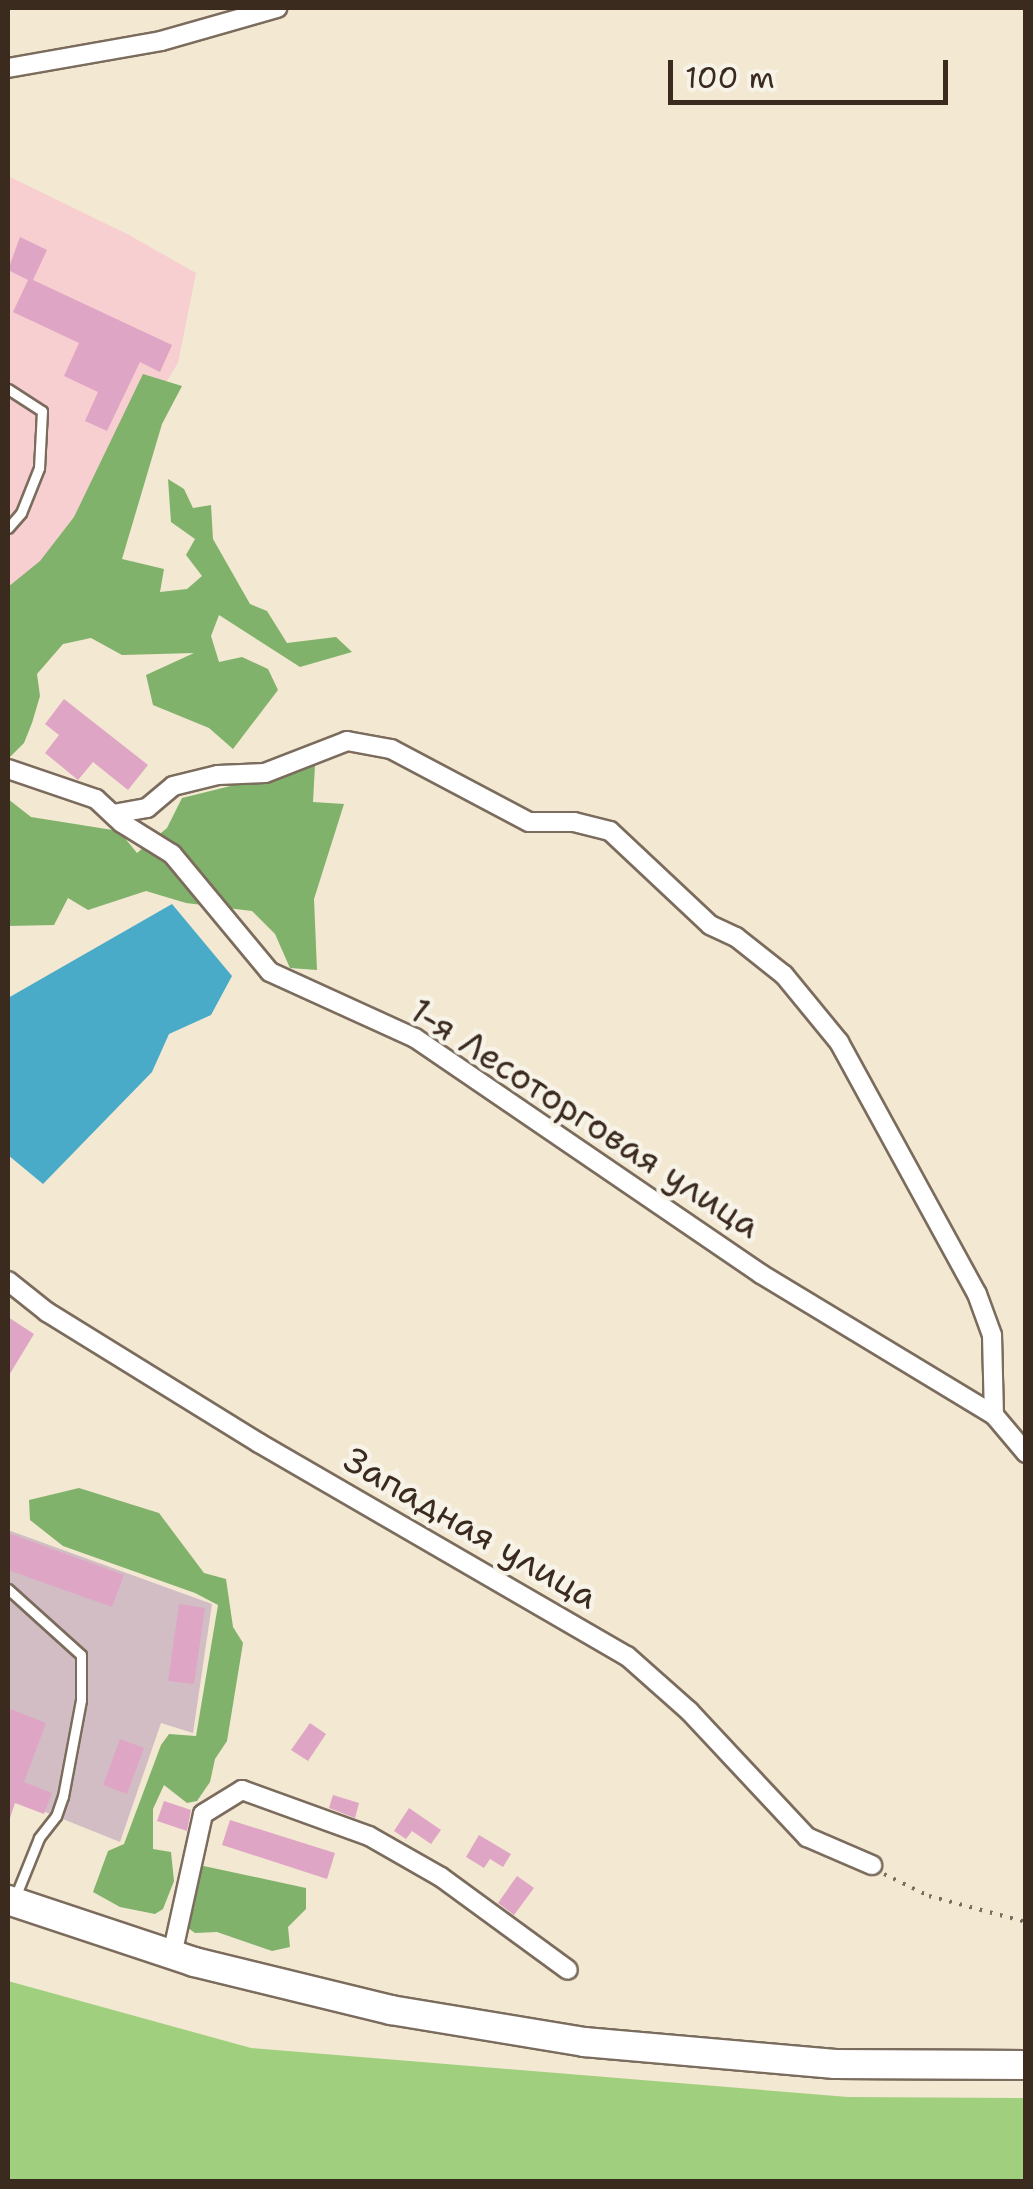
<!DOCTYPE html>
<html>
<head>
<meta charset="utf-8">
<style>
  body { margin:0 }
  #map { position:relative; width:1033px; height:2189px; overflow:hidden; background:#f3e8d2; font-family:"Shantell Sans",sans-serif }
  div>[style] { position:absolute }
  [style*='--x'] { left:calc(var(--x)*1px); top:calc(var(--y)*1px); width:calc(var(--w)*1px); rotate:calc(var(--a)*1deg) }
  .built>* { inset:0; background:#f7cfd0 }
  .industrial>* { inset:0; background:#d2bdc5 }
  .green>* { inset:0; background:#a0cf7d }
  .forest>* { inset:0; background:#80b26c }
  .water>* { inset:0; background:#49abc8 }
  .building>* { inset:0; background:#dfa5c4 }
  .path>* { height:4px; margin-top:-2px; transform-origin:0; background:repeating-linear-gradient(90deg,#7b6c5d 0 2.5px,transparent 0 10.5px) }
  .roads { filter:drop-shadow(2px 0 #7b6c5d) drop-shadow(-2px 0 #7b6c5d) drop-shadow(0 2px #7b6c5d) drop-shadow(0 -2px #7b6c5d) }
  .service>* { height:9px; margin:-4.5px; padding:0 4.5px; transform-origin:4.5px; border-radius:4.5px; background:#fff }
  .minor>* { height:18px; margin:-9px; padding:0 9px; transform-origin:9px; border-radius:9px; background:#fff }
  .primary>* { height:28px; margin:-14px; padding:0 14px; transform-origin:14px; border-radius:14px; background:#fff }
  span { translate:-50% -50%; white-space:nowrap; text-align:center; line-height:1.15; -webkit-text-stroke:9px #f7f3e8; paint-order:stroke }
  .street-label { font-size:35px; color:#3b2a1e }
  .frame { position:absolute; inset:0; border:10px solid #3b2a1e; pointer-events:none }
  .scale { position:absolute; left:668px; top:60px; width:280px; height:45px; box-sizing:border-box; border:5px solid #3b2a1e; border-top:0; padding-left:12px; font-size:30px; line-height:35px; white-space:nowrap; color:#3b2a1e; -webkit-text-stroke:8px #f7f3e8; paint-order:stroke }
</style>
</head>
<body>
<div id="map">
  <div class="built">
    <div style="clip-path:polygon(8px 176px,129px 235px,196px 273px,178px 363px,96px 495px,8px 611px)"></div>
  </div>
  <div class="industrial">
    <div style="clip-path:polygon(8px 1530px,212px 1604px,193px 1733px,161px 1723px,120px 1842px,8px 1797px)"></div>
  </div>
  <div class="green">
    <div style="clip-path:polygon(8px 1981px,251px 2048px,848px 2097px,1025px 2098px,1025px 2181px,8px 2181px)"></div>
  </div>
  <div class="forest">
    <div style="clip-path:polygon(143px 374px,182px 386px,162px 424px,122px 559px,164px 569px,160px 592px,187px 589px,202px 576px,186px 555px,195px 539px,171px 522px,168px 479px,184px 489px,193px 508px,211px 505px,213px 539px,250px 604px,267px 611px,287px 643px,336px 637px,352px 652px,300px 667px,219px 615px,211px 636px,219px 662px,242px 657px,268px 669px,278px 690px,233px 749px,209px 728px,153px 705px,146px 675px,194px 653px,122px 655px,91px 638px,63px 644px,37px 674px,40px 696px,32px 723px,24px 743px,8px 759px,8px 587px,40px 561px,74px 517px)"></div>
    <div style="clip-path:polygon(315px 765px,313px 802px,344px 804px,314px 899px,317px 970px,290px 968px,275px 934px,252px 911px,186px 903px,146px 891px,88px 910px,68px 898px,54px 925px,8px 926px,8px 799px,31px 817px,119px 831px,137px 853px,167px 828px,182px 798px)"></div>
    <div style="clip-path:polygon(79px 1488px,159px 1513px,204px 1573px,226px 1579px,233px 1627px,243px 1643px,227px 1741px,215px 1759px,210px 1782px,197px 1801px,187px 1803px,164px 1785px,153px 1809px,153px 1849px,171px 1852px,174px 1881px,163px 1909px,155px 1914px,120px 1907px,93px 1892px,108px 1851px,124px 1844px,161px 1745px,169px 1734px,196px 1736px,218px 1605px,195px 1593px,63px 1546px,30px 1520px,29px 1500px)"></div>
    <div style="clip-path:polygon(199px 1865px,306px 1888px,306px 1909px,288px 1927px,290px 1947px,272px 1951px,217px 1932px,195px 1933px,184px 1925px)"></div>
  </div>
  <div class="water">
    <div style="clip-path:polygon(172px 904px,232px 976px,211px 1015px,169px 1034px,152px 1072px,43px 1184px,8px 1155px,8px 998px)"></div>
  </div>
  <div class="building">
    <div style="clip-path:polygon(20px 237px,47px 250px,33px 280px,172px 345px,160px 372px,140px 362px,107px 431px,85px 421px,98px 392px,64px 376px,79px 343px,13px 312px,28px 280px,8px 270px)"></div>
    <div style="clip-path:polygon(64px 699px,148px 765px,128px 790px,93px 762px,78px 780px,45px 753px,59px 735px,45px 724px)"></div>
    <div style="clip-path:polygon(8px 1317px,34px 1334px,8px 1377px)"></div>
    <div style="clip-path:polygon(8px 1533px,124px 1575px,112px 1607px,8px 1570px)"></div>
    <div style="clip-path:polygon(179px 1604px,205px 1608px,194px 1684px,168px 1681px)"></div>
    <div style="clip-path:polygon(8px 1708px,46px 1723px,24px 1782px,52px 1793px,44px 1814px,15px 1803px,9px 1821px)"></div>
    <div style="clip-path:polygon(310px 1723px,326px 1734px,308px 1761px,291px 1750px)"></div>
    <div style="clip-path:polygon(120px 1739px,144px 1748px,127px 1794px,103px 1785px)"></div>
    <div style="clip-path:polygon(333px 1795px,359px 1803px,355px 1818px,329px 1808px)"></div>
    <div style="clip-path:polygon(164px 1801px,191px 1810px,187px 1831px,157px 1821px)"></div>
    <div style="clip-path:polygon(409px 1808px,441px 1830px,431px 1844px,412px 1831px,406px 1839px,394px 1831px)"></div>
    <div style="clip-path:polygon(230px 1820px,335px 1853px,327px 1879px,222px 1845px)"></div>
    <div style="clip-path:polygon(479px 1835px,511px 1854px,503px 1867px,490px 1859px,484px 1868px,466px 1857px)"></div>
    <div style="clip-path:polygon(517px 1876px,534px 1888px,514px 1915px,498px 1903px)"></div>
  </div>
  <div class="path">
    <div style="--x:884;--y:1874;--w:50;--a:26.1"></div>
    <div style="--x:929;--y:1896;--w:100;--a:15"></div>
  </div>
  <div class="roads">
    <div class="service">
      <div style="--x:8;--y:389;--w:40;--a:32.9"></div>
      <div style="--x:42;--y:411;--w:57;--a:93"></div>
      <div style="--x:39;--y:468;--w:48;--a:111.8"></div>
      <div style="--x:21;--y:513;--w:20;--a:131"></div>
      <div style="--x:8;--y:1589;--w:98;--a:42.1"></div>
      <div style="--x:81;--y:1655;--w:45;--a:90"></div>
      <div style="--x:81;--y:1700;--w:98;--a:100.6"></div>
      <div style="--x:63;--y:1796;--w:21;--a:109"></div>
      <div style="--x:56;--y:1816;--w:28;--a:128"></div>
      <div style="--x:39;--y:1838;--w:67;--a:112"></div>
    </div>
    <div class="minor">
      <div style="--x:8;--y:68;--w:155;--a:-10"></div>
      <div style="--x:161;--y:41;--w:121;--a:-15.9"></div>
      <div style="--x:8;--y:769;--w:93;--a:18.8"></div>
      <div style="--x:96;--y:799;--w:35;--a:43"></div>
      <div style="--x:122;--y:823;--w:59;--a:31.8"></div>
      <div style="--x:172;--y:854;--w:153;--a:50.3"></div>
      <div style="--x:270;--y:972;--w:159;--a:24.5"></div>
      <div style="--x:415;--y:1038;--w:419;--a:34.3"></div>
      <div style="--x:761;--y:1274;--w:272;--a:31.2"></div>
      <div style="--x:113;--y:814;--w:35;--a:-10"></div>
      <div style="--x:147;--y:808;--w:34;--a:-40"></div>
      <div style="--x:173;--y:786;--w:46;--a:-13.7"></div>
      <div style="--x:218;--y:775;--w:47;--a:-2.4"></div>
      <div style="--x:265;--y:773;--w:88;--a:-21.3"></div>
      <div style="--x:347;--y:741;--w:45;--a:10.3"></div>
      <div style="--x:391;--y:749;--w:156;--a:27.9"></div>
      <div style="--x:529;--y:822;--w:45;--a:0"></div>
      <div style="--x:574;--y:822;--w:37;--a:14"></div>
      <div style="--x:610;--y:831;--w:137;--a:43.2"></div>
      <div style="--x:710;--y:925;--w:29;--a:25"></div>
      <div style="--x:736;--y:937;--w:61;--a:38.4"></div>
      <div style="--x:784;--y:975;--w:87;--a:50.6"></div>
      <div style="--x:839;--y:1042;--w:287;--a:61.3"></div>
      <div style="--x:977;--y:1294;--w:44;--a:69.9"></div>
      <div style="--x:992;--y:1335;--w:80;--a:88.6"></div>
      <div style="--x:994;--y:1415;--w:50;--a:49.9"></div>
      <div style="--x:8;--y:1281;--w:50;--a:38.5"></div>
      <div style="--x:47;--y:1312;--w:249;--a:31.7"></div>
      <div style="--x:259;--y:1443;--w:425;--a:30.1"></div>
      <div style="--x:627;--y:1656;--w:83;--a:41.6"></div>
      <div style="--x:689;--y:1711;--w:173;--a:46.9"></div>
      <div style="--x:807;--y:1837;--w:71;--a:23.3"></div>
      <div style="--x:172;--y:1955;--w:144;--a:-77.6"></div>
      <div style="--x:203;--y:1814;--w:46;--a:-31.6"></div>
      <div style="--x:242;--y:1790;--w:135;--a:19.9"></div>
      <div style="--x:369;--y:1836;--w:83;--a:29.7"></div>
      <div style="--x:441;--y:1877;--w:157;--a:36.2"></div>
    </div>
    <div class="primary">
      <div style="--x:8;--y:1900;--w:196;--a:18.4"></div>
      <div style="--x:194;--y:1962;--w:203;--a:13.7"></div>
      <div style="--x:391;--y:2010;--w:196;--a:9.4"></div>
      <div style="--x:584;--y:2042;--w:252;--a:5"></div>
      <div style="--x:835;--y:2064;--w:191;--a:0.3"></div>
    </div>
  </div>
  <div class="street-label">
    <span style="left:585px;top:1118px;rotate:33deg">1-я Лесоторговая улица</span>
    <span style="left:471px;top:1528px;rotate:30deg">Западная улица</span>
  </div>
  <div class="frame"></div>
  <div class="scale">100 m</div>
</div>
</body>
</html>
